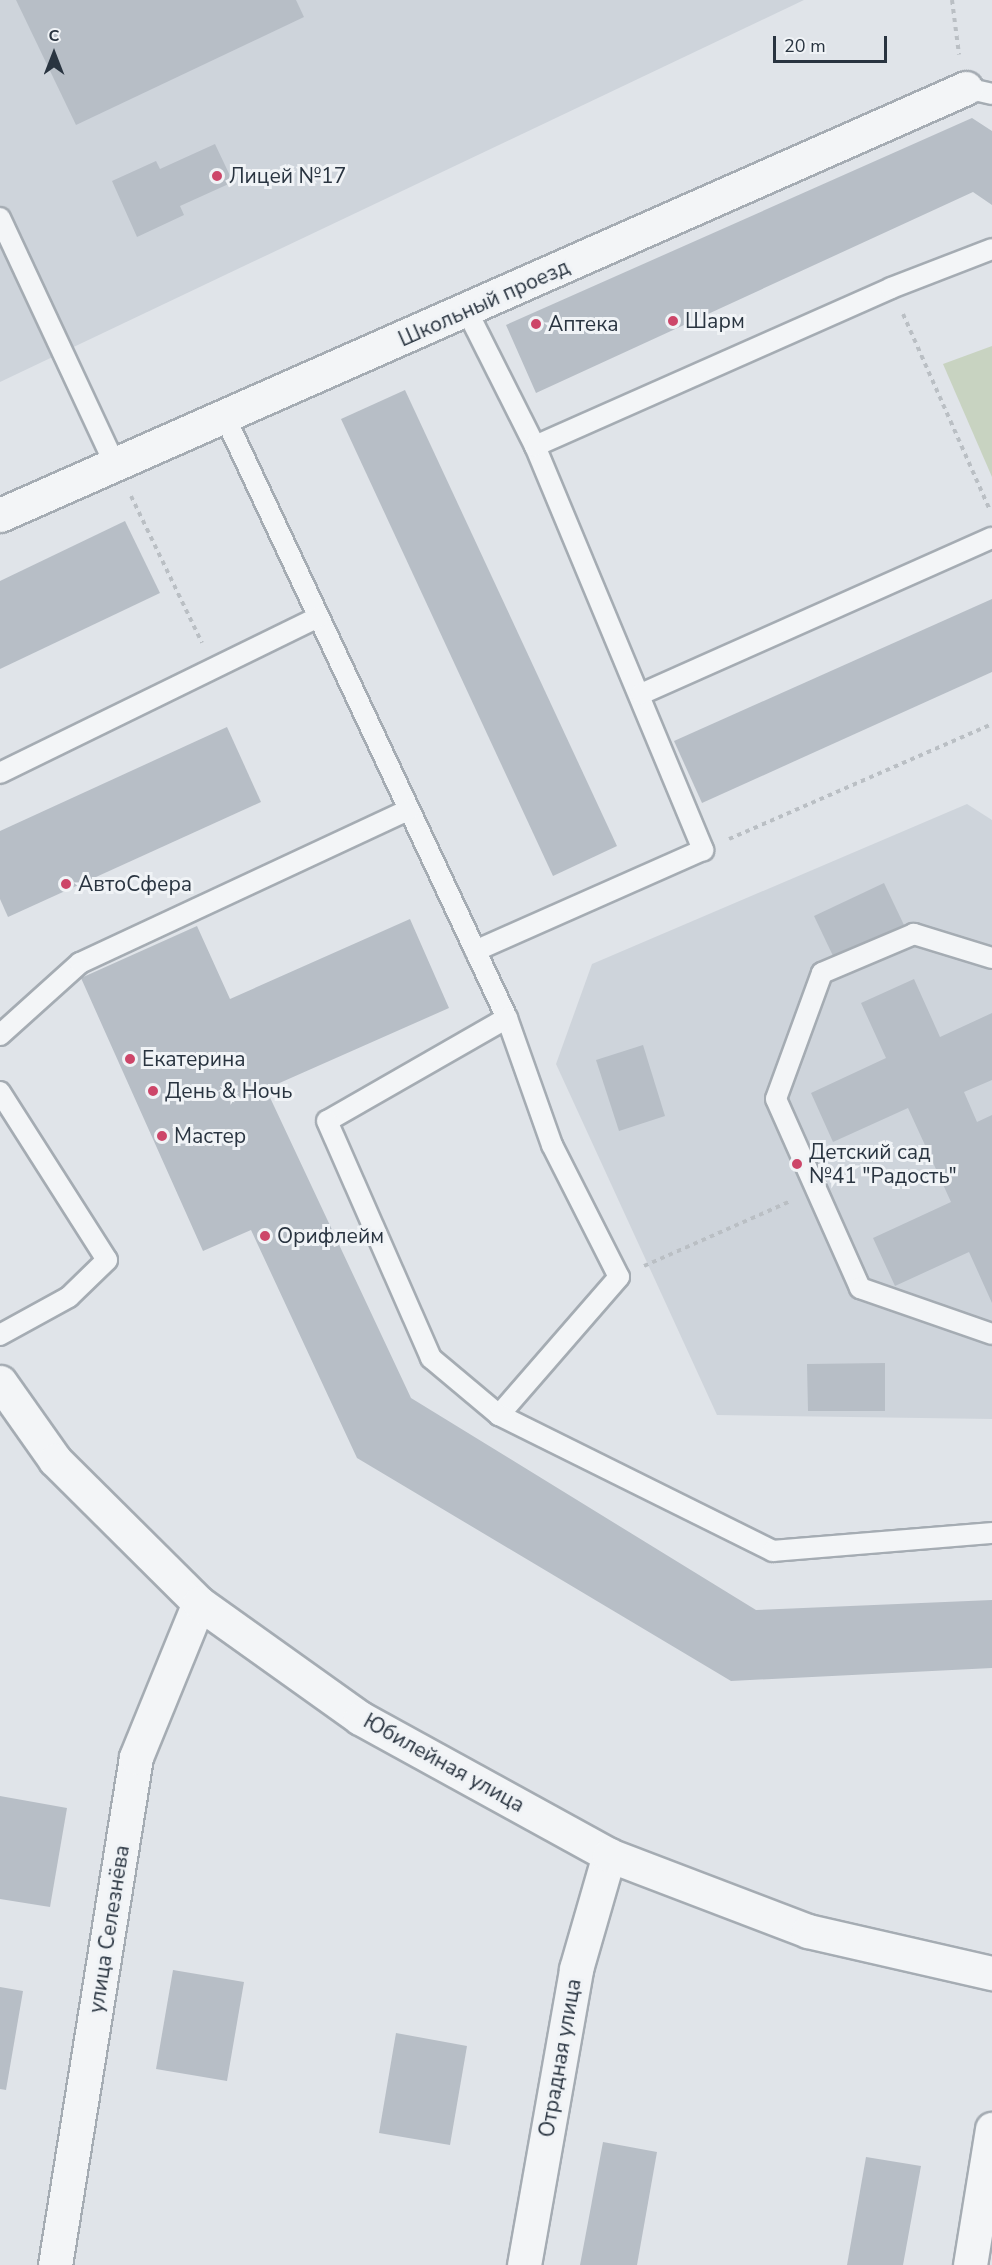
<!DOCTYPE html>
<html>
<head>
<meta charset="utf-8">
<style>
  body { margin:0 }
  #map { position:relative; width:992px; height:2265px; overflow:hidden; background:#e0e4e9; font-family:"Nunito Sans",sans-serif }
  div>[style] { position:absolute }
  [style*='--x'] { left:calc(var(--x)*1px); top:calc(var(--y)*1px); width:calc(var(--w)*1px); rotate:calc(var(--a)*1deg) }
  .built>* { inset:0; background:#ced4db }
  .green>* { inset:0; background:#c8d3c1 }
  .building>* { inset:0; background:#b7bec6 }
  .path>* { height:4px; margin-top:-2px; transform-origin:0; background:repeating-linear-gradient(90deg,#babfc4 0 4.5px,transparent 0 9px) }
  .roads { filter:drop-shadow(2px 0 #a5acb3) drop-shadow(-2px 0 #a5acb3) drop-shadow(0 2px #a5acb3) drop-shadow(0 -2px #a5acb3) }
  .service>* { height:20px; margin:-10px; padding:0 10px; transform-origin:10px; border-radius:10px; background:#f3f5f7 }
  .minor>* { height:33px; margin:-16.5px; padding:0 16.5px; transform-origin:16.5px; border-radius:16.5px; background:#f3f5f7 }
  .tertiary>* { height:33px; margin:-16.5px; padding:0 16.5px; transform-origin:16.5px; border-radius:16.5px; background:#f3f5f7 }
  .dots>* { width:16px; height:16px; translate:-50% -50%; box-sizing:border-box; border:3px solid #f0f3f6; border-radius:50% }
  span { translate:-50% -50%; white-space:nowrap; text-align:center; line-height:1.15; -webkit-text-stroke:6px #f0f3f6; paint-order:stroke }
  .poi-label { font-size:21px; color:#293440 }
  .left { translate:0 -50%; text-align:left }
  .street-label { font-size:21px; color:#293440 }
  .north { position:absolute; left:24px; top:24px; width:60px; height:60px; -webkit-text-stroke:4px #f0f3f6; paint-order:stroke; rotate:0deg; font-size:16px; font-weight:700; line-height:24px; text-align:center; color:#293440 }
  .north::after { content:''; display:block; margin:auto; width:21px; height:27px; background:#293440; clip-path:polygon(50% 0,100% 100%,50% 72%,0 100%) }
  .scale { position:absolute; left:773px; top:36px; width:114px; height:27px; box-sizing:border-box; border:3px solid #293440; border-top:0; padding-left:8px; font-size:18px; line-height:21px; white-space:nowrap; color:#293440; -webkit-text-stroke:4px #f0f3f6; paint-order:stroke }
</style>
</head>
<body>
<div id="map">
  <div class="built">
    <div style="clip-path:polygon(0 0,804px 0,0 382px)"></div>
    <div style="clip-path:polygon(967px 804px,992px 820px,992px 1419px,717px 1415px,556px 1064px,592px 964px)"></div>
  </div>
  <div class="green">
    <div style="clip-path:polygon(992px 346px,992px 477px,943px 364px)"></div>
  </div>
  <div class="building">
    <div style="clip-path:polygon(16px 0,296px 0,304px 17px,76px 125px)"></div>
    <div style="clip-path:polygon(972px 118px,992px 131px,992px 205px,973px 192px,536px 393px,506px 325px)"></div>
    <div style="clip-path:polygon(215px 144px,233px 182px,180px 206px,184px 215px,137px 237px,112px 181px,156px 161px,160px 169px)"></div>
    <div style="clip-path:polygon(405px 390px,617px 846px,553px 876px,341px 419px)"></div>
    <div style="clip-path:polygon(125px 521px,160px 593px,0 669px,0 581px)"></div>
    <div style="clip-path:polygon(992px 599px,992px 672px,702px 803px,674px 741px)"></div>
    <div style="clip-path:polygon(227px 727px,261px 802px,8px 917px,0 899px,0 831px)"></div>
    <div style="clip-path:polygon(884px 883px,904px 925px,834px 958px,814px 916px)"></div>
    <div style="clip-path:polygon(410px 919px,449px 1008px,266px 1089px,411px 1398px,756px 1610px,992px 1600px,992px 1668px,731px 1681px,357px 1458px,251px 1230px,203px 1251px,81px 978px,197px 926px,230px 999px)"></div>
    <div style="clip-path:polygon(914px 979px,940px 1037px,992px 1013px,992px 1080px,964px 1092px,977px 1122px,992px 1115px,992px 1303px,969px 1252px,895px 1286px,873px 1238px,951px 1202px,908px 1108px,833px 1142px,811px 1093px,886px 1058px,861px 1003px)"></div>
    <div style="clip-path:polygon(643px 1045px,665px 1116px,619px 1131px,596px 1060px)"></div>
    <div style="clip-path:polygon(885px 1363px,885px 1411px,808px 1411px,807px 1364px)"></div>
    <div style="clip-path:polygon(0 1796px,67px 1808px,50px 1907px,0 1899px)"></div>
    <div style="clip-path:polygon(173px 1970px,244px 1982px,227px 2081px,156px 2069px)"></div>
    <div style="clip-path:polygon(0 1987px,23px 1991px,6px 2090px,0 2089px)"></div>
    <div style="clip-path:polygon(396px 2033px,467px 2046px,450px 2145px,379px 2133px)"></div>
    <div style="clip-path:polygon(603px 2142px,657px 2152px,637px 2265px,580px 2265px)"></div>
    <div style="clip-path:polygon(866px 2157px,921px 2166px,903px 2265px,847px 2265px)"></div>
  </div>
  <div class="path">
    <div style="--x:952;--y:0;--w:55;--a:82.7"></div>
    <div style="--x:903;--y:314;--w:214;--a:66.1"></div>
    <div style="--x:131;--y:496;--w:163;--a:64.2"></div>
    <div style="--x:729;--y:839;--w:287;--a:-23.6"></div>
    <div style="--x:644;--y:1266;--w:161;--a:-23.9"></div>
  </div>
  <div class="roads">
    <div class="service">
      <div style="--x:966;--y:88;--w:27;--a:13"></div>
      <div style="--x:0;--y:218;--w:270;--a:65"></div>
      <div style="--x:467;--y:311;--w:151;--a:63.3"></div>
      <div style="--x:535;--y:446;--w:438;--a:67.4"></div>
      <div style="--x:703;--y:850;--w:249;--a:156.1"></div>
      <div style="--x:224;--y:415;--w:666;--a:64.86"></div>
      <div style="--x:507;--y:1018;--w:135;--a:70.5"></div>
      <div style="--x:552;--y:1145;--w:148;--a:63.1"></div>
      <div style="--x:619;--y:1277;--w:183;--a:131"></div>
      <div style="--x:535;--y:446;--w:389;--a:-23.9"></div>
      <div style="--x:891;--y:288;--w:108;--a:-21.1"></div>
      <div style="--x:641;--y:694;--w:384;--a:-24"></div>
      <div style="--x:0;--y:773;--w:354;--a:-26.1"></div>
      <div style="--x:992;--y:958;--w:82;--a:-162.9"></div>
      <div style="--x:914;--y:934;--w:100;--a:157"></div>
      <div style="--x:822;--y:973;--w:134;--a:110.1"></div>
      <div style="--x:776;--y:1099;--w:207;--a:66"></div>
      <div style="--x:860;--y:1288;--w:140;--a:19.2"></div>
      <div style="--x:507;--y:1018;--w:207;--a:150.2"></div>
      <div style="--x:327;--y:1121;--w:259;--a:66.3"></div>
      <div style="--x:431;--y:1358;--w:89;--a:40"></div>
      <div style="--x:499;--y:1415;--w:306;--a:26.4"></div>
      <div style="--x:773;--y:1551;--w:220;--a:-4.7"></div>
      <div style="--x:0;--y:1035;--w:108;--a:-42"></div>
      <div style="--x:80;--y:963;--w:362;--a:-25"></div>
      <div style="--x:0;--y:1092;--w:199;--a:57.5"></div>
      <div style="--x:107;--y:1260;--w:53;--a:135.8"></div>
      <div style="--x:69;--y:1297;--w:79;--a:151.2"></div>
    </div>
    <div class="minor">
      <div style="--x:0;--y:515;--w:1056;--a:-23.85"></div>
      <div style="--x:55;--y:2265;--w:514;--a:-80.94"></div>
      <div style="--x:136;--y:1757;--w:166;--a:-67.8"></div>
      <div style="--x:524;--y:2265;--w:301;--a:-80"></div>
      <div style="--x:576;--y:1969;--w:119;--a:-73.9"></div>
      <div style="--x:970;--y:2265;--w:138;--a:-80.8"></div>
    </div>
    <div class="tertiary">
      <div style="--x:0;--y:1382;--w:95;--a:54.8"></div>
      <div style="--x:55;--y:1460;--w:203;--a:44.8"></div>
      <div style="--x:199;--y:1603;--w:198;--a:35.5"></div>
      <div style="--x:360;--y:1718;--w:284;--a:28.8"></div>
      <div style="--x:609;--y:1855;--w:213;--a:20.9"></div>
      <div style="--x:808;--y:1931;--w:189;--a:12.9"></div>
    </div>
  </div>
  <div class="dots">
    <div style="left:217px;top:176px;background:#cd4669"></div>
    <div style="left:673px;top:321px;background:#cd4669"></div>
    <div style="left:536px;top:324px;background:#cd4669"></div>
    <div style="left:66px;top:884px;background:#cd4669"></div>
    <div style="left:130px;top:1059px;background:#cd4669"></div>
    <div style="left:153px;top:1091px;background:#cd4669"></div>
    <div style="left:162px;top:1136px;background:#cd4669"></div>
    <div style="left:797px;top:1164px;background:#cd4669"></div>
    <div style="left:265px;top:1236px;background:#cd4669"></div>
  </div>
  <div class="poi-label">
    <span class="left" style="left:229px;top:176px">Лицей №17</span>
    <span class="left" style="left:685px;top:321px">Шарм</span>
    <span class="left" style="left:548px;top:324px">Аптека</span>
    <span class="left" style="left:78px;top:884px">АвтоСфера</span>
    <span class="left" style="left:142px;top:1059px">Екатерина</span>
    <span class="left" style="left:165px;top:1091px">День &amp; Ночь</span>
    <span class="left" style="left:174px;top:1136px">Мастер</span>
    <span class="left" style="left:809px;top:1164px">Детский сад<br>№41 "Радость"</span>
    <span class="left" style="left:277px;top:1236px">Орифлейм</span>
  </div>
  <div class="street-label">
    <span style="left:484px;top:303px;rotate:-24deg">Школьный проезд</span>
    <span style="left:444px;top:1763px;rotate:29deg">Юбилейная улица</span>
    <span style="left:109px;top:1929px;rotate:-81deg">улица Селезнёва</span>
    <span style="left:560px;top:2058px;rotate:-80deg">Отрадная улица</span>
  </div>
  <div class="north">С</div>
  <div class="scale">20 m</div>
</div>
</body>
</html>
